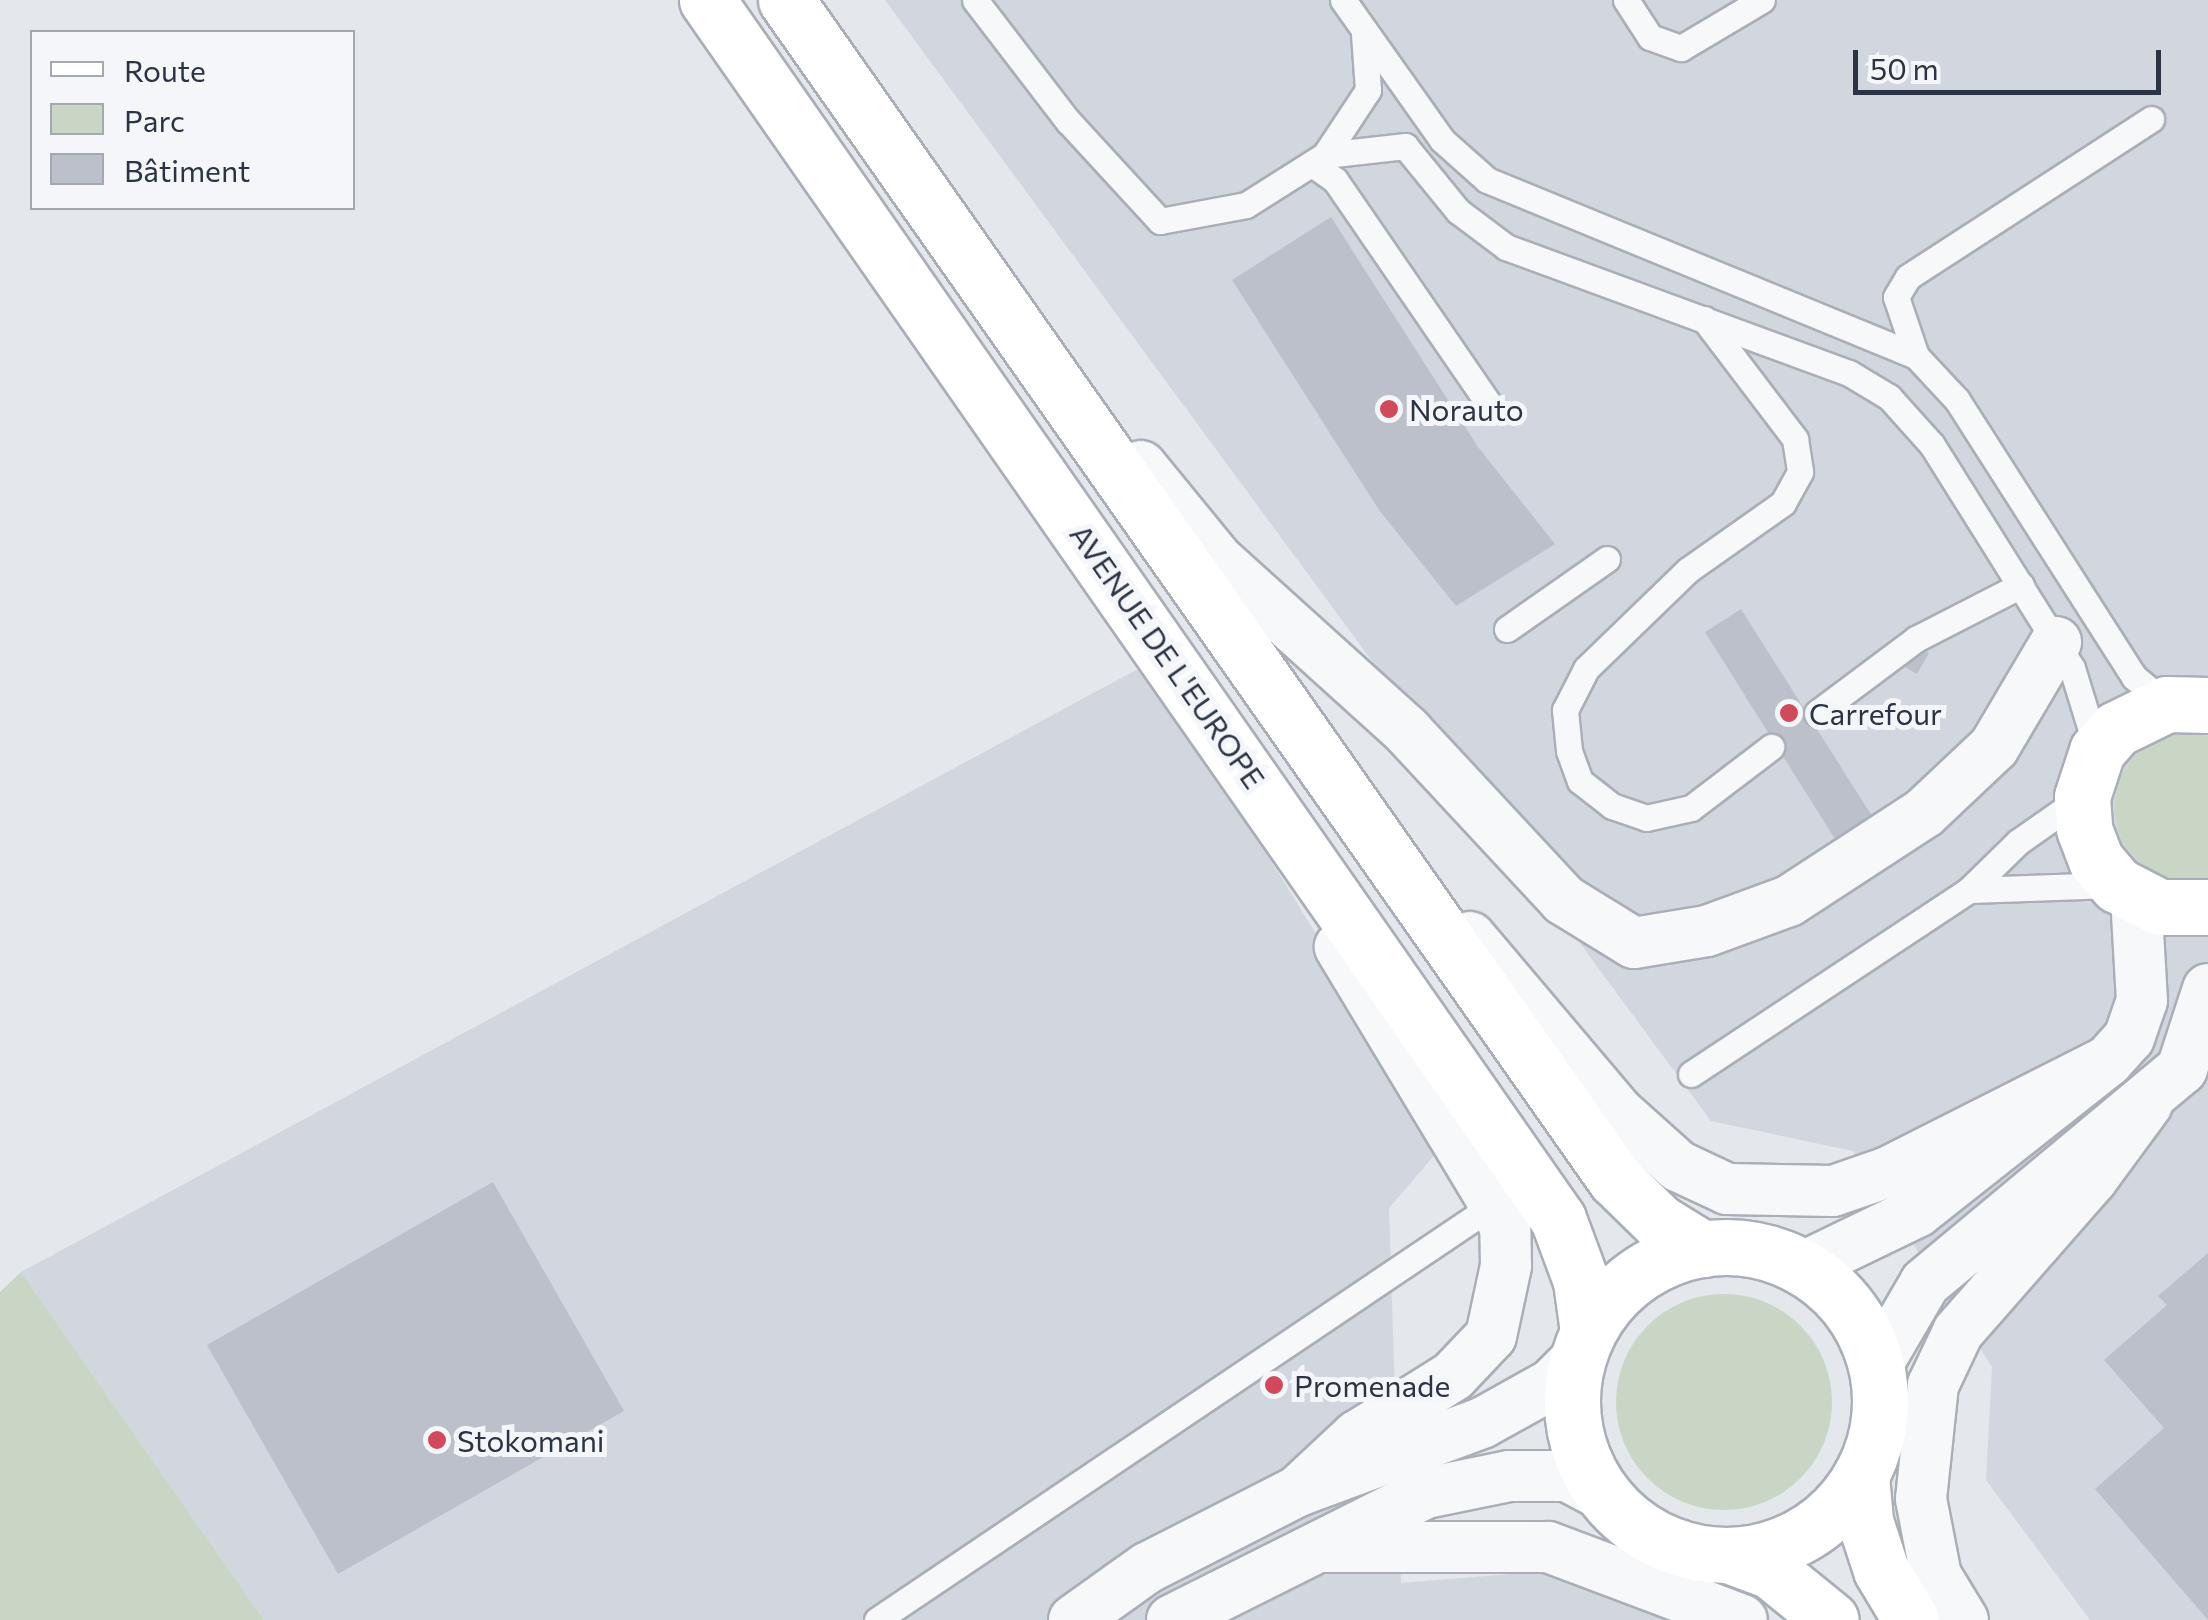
<!DOCTYPE html>
<html>
<head>
<meta charset="utf-8">
<style>
  body { margin:0 }
  #map { position:relative; width:2208px; height:1620px; overflow:hidden; background:#e4e7ec; font-family:Commissioner,sans-serif }
  div>[style] { position:absolute }
  [style*='--x'] { left:calc(var(--x)*1px); top:calc(var(--y)*1px); width:calc(var(--w)*1px); rotate:calc(var(--a)*1deg) }
  .built>* { inset:0; background:#d2d6de }
  .green>* { inset:0; background:#c9d6c5 }
  .round { border-radius:50% }
  .building>* { inset:0; background:#bbc0ca }
  .roads { filter:drop-shadow(2px 0 #a9aeb7) drop-shadow(-2px 0 #a9aeb7) drop-shadow(0 2px #a9aeb7) drop-shadow(0 -2px #a9aeb7) }
  .lane>* { height:25px; margin:-12.5px; padding:0 12.5px; transform-origin:12.5px; border-radius:12.5px; background:#f7f8fa }
  .street>* { height:50px; margin:-25px; padding:0 25px; transform-origin:25px; border-radius:25px; background:#f7f8fa }
  .secondary>* { height:55px; margin:-27.5px; padding:0 27.5px; transform-origin:27.5px; border-radius:27.5px; background:#fff }
  .primary>* { height:55px; margin:-27.5px; padding:0 27.5px; transform-origin:27.5px; border-radius:27.5px; background:#fff }
  .primary>.ring { margin:-27.5px; padding:0; box-sizing:content-box; background:none; border:55px solid #fff; border-radius:50% }
  .dots>* { width:28px; height:28px; translate:-50% -50%; box-sizing:border-box; border:5px solid #f4f6f9; border-radius:50% }
  span { translate:-50% -50%; white-space:nowrap; text-align:center; line-height:1.15; -webkit-text-stroke:10px #f4f6f9; paint-order:stroke }
  .poi-label { font-size:30px; color:#2b3445 }
  .left { translate:0 -50%; text-align:left }
  .street-label { font-size:30px; color:#2b3445 }
  .legend { position:absolute; left:30px; top:30px; width:325px; height:180px; box-sizing:border-box; background:#f4f6f9; border:2px solid #a4a8b1; margin:0; padding:12px 18px; list-style:none; font-size:30px; color:#2b3445 }
  .legend li { display:flex; align-items:center; gap:20px; height:50px }
  .legend b { width:50px; border:2px solid #a4a8b1 }
  .scale { position:absolute; left:1853px; top:50px; width:308px; height:45px; box-sizing:border-box; border:5px solid #2b3445; border-top:0; padding-left:12px; font-size:30px; line-height:35px; white-space:nowrap; color:#2b3445; -webkit-text-stroke:8px #f4f6f9; paint-order:stroke }
</style>
</head>
<body>
<div id="map">
  <div class="built">
    <div style="clip-path:polygon(885px 0,2208px 0,2208px 1620px,2090px 1620px,1986px 1480px,1992px 1367px,1853px 1151px,1711px 1121px)"></div>
    <div style="clip-path:polygon(1149px 663px,1445px 1143px,1389px 1208px,1401px 1583px,1549px 1571px,1684px 1620px,264px 1620px,21px 1272px)"></div>
  </div>
  <div class="green">
    <div style="clip-path:polygon(2193px 732px,2208px 737px,2208px 878px,2199px 881px,2167px 879px,2140px 864px,2121px 840px,2114px 810px,2119px 779px,2136px 753px,2162px 737px)"></div>
    <div style="clip-path:polygon(21px 1272px,264px 1620px,0 1620px,0 1292px)"></div>
    <div class="round" style="left:1616px;top:1294px;width:216px;height:216px"></div>
  </div>
  <div class="building">
    <div style="clip-path:polygon(1331px 217px,1478px 447px,1555px 544px,1456px 606px,1379px 510px,1232px 280px)"></div>
    <div style="clip-path:polygon(1741px 609px,1877px 824px,1840px 847px,1705px 632px)"></div>
    <div style="clip-path:polygon(1915px 645px,1929px 653px,1917px 674px,1903px 666px)"></div>
    <div style="clip-path:polygon(493px 1182px,624px 1411px,338px 1574px,207px 1345px)"></div>
    <div style="clip-path:polygon(2208px 1253px,2208px 1620px,2095px 1489px,2164px 1428px,2104px 1360px,2167px 1305px,2158px 1296px)"></div>
  </div>
  <div class="roads">
    <div class="lane">
      <div style="--x:975;--y:0;--w:153;--a:52.5"></div>
      <div style="--x:1068;--y:121;--w:136;--a:47.4"></div>
      <div style="--x:1160;--y:221;--w:87;--a:-10.5"></div>
      <div style="--x:1246;--y:205;--w:93;--a:-32.3"></div>
      <div style="--x:1325;--y:155;--w:81;--a:-6.4"></div>
      <div style="--x:1405;--y:146;--w:84;--a:50.8"></div>
      <div style="--x:1458;--y:211;--w:60;--a:36.9"></div>
      <div style="--x:1506;--y:247;--w:365;--a:20.2"></div>
      <div style="--x:1849;--y:373;--w:47;--a:31"></div>
      <div style="--x:1889;--y:397;--w:64;--a:48.1"></div>
      <div style="--x:1932;--y:445;--w:263;--a:57.9"></div>
      <div style="--x:2072;--y:668;--w:82;--a:72.9"></div>
      <div style="--x:1343;--y:0;--w:171;--a:54.7"></div>
      <div style="--x:1442;--y:140;--w:60;--a:41.6"></div>
      <div style="--x:1487;--y:180;--w:464;--a:22.3"></div>
      <div style="--x:1916;--y:356;--w:60;--a:47"></div>
      <div style="--x:1957;--y:400;--w:329;--a:57.4"></div>
      <div style="--x:2134;--y:677;--w:43;--a:39.3"></div>
      <div style="--x:1626;--y:0;--w:44;--a:57"></div>
      <div style="--x:1650;--y:37;--w:33;--a:20"></div>
      <div style="--x:1681;--y:48;--w:94;--a:-30.7"></div>
      <div style="--x:1325;--y:155;--w:78;--a:-56.5"></div>
      <div style="--x:1368;--y:90;--w:56;--a:-94.1"></div>
      <div style="--x:1312;--y:164;--w:28;--a:35"></div>
      <div style="--x:1335;--y:180;--w:270;--a:55.5"></div>
      <div style="--x:1704;--y:319;--w:151;--a:52.8"></div>
      <div style="--x:1795;--y:439;--w:33;--a:81"></div>
      <div style="--x:1800;--y:472;--w:35;--a:119"></div>
      <div style="--x:1783;--y:503;--w:116;--a:144.8"></div>
      <div style="--x:1688;--y:570;--w:142;--a:135.9"></div>
      <div style="--x:1586;--y:669;--w:46;--a:117.1"></div>
      <div style="--x:1565;--y:710;--w:41;--a:84.4"></div>
      <div style="--x:1569;--y:751;--w:32;--a:70"></div>
      <div style="--x:1580;--y:781;--w:41;--a:38"></div>
      <div style="--x:1612;--y:806;--w:36;--a:19"></div>
      <div style="--x:1646;--y:818;--w:46;--a:-12.5"></div>
      <div style="--x:1691;--y:808;--w:101;--a:-37.3"></div>
      <div style="--x:1916;--y:356;--w:62;--a:-108.7"></div>
      <div style="--x:1896;--y:297;--w:23;--a:-59"></div>
      <div style="--x:1908;--y:277;--w:290;--a:-33"></div>
      <div style="--x:1507;--y:629;--w:122;--a:-35"></div>
      <div style="--x:1817;--y:713;--w:124;--a:-36.8"></div>
      <div style="--x:1916;--y:639;--w:118;--a:-27.2"></div>
      <div style="--x:1969;--y:890;--w:145;--a:-2"></div>
      <div style="--x:1691;--y:1074;--w:333;--a:-33.5"></div>
      <div style="--x:1969;--y:890;--w:69;--a:-44.4"></div>
      <div style="--x:2018;--y:842;--w:78;--a:-35.1"></div>
      <div style="--x:877;--y:1620;--w:720;--a:-33.96"></div>
    </div>
    <div class="street">
      <div style="--x:1141;--y:466;--w:122;--a:50.7"></div>
      <div style="--x:1218;--y:560;--w:255;--a:42.1"></div>
      <div style="--x:1407;--y:731;--w:231;--a:47.1"></div>
      <div style="--x:1564;--y:900;--w:82;--a:31.6"></div>
      <div style="--x:1634;--y:943;--w:74;--a:-9.3"></div>
      <div style="--x:1707;--y:931;--w:87;--a:-20.1"></div>
      <div style="--x:1789;--y:901;--w:161;--a:-33.1"></div>
      <div style="--x:1924;--y:813;--w:96;--a:-43.3"></div>
      <div style="--x:1994;--y:747;--w:122;--a:-59.4"></div>
      <div style="--x:1470;--y:937;--w:229;--a:49.8"></div>
      <div style="--x:1618;--y:1112;--w:81;--a:42"></div>
      <div style="--x:1678;--y:1166;--w:54;--a:25.1"></div>
      <div style="--x:1727;--y:1189;--w:106;--a:1.1"></div>
      <div style="--x:1833;--y:1191;--w:58;--a:-19.1"></div>
      <div style="--x:1888;--y:1172;--w:246;--a:-26.8"></div>
      <div style="--x:1803;--y:1267;--w:127;--a:-25.8"></div>
      <div style="--x:1917;--y:1212;--w:243;--a:-38.3"></div>
      <div style="--x:2108;--y:1061;--w:31;--a:-48"></div>
      <div style="--x:2129;--y:1038;--w:39;--a:-71"></div>
      <div style="--x:2142;--y:1001;--w:103;--a:-93.3"></div>
      <div style="--x:1876;--y:1367;--w:97;--a:-59.7"></div>
      <div style="--x:1925;--y:1283;--w:334;--a:-39.8"></div>
      <div style="--x:2182;--y:1069;--w:84;--a:-72"></div>
      <div style="--x:1298;--y:1491;--w:81;--a:-43"></div>
      <div style="--x:1357;--y:1436;--w:113;--a:-32"></div>
      <div style="--x:1453;--y:1376;--w:55;--a:-46.5"></div>
      <div style="--x:1491;--y:1336;--w:72;--a:-77.9"></div>
      <div style="--x:1506;--y:1266;--w:39;--a:-91"></div>
      <div style="--x:1505;--y:1227;--w:34;--a:-116"></div>
      <div style="--x:1490;--y:1196;--w:291;--a:-121.1"></div>
      <div style="--x:1326;--y:1547;--w:222;--a:0"></div>
      <div style="--x:1548;--y:1547;--w:207;--a:20.6"></div>
      <div style="--x:1074;--y:1620;--w:90;--a:-35.5"></div>
      <div style="--x:1147;--y:1568;--w:169;--a:-27"></div>
      <div style="--x:1298;--y:1491;--w:196;--a:-20.3"></div>
      <div style="--x:1482;--y:1423;--w:80;--a:-29.1"></div>
      <div style="--x:1552;--y:1384;--w:35;--a:-45"></div>
      <div style="--x:1172;--y:1620;--w:284;--a:-26.6"></div>
      <div style="--x:1426;--y:1493;--w:85;--a:-11.6"></div>
      <div style="--x:1509;--y:1476;--w:58;--a:0"></div>
      <div style="--x:1567;--y:1476;--w:41;--a:27.8"></div>
      <div style="--x:1963;--y:1620;--w:52;--a:-121.5"></div>
      <div style="--x:1936;--y:1576;--w:78;--a:-101"></div>
      <div style="--x:1921;--y:1499;--w:115;--a:-84"></div>
      <div style="--x:1933;--y:1385;--w:59;--a:-64.7"></div>
      <div style="--x:1958;--y:1332;--w:203;--a:-48.8"></div>
      <div style="--x:2092;--y:1179;--w:93;--a:-53.7"></div>
    </div>
    <div class="secondary">
      <div style="--x:2208;--y:705;--w:41;--a:-178.6"></div>
      <div style="--x:2167;--y:704;--w:57;--a:153.9"></div>
      <div style="--x:2116;--y:729;--w:29;--a:131"></div>
      <div style="--x:2097;--y:751;--w:48;--a:108.1"></div>
      <div style="--x:2082;--y:797;--w:32;--a:86"></div>
      <div style="--x:2084;--y:829;--w:33;--a:69"></div>
      <div style="--x:2096;--y:860;--w:33;--a:50"></div>
      <div style="--x:2117;--y:885;--w:48;--a:27.1"></div>
      <div style="--x:2160;--y:907;--w:48;--a:0"></div>
    </div>
    <div class="primary">
      <div style="--x:707;--y:0;--w:1487;--a:55.08"></div>
      <div style="--x:1558;--y:1219;--w:66;--a:69.6"></div>
      <div style="--x:1581;--y:1281;--w:51;--a:82.2"></div>
      <div style="--x:786;--y:0;--w:1441;--a:54.89"></div>
      <div style="--x:1615;--y:1179;--w:62;--a:44.3"></div>
      <div style="--x:1659;--y:1222;--w:52;--a:31.5"></div>
      <div class="ring" style="left:1572px;top:1247px;width:253px;height:253px"></div>
      <div style="--x:1861;--y:1475;--w:46;--a:85"></div>
      <div style="--x:1865;--y:1521;--w:52;--a:71.9"></div>
      <div style="--x:1881;--y:1570;--w:58;--a:59"></div>
      <div style="--x:1728;--y:1555;--w:46;--a:20.4"></div>
      <div style="--x:1771;--y:1571;--w:77;--a:39.2"></div>
    </div>
  </div>
  <div class="dots">
    <div style="left:1389px;top:409px;background:#d1495b"></div>
    <div style="left:1789px;top:713px;background:#d1495b"></div>
    <div style="left:1274px;top:1385px;background:#d1495b"></div>
    <div style="left:437px;top:1440px;background:#d1495b"></div>
  </div>
  <div class="poi-label">
    <span class="left" style="left:1409px;top:409px">Norauto</span>
    <span class="left" style="left:1809px;top:713px">Carrefour</span>
    <span class="left" style="left:1294px;top:1385px">Promenade</span>
    <span class="left" style="left:457px;top:1440px">Stokomani</span>
  </div>
  <div class="street-label">
    <span style="left:1168px;top:656px;rotate:55deg">AVENUE DE L'EUROPE</span>
  </div>
  <ul class="legend">
  <li><b style="height:12px;background:#fff"></b>Route</li>
  <li><b style="height:28px;background:#c9d6c5"></b>Parc</li>
  <li><b style="height:28px;background:#bbc0ca"></b>Bâtiment</li>
  </ul>
  <div class="scale">50 m</div>
</div>
</body>
</html>
